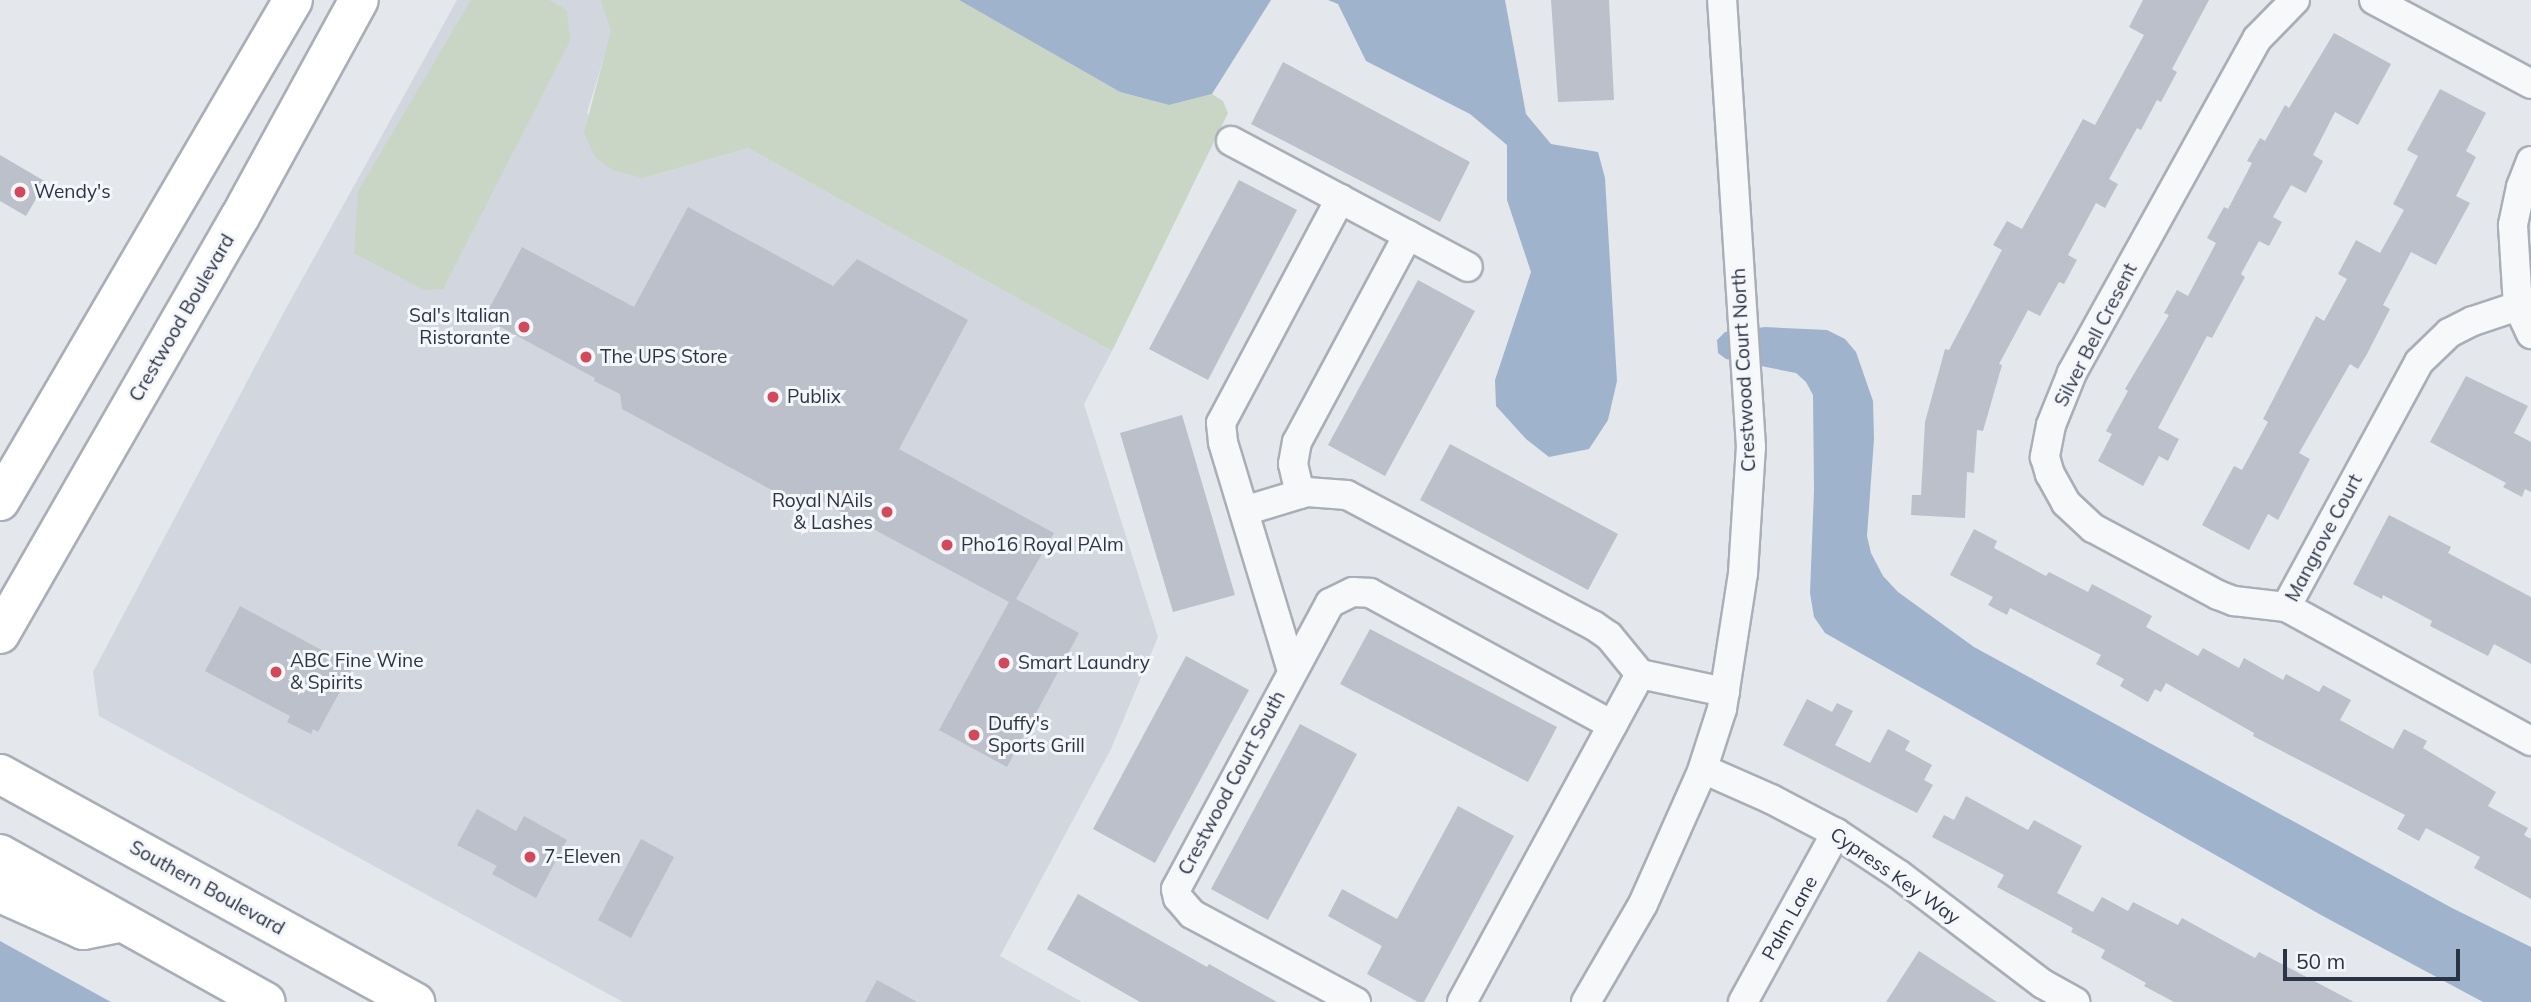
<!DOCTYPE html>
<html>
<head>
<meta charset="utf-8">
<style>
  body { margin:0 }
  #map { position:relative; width:2531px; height:1002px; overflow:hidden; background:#e4e7ec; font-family:Mulish,sans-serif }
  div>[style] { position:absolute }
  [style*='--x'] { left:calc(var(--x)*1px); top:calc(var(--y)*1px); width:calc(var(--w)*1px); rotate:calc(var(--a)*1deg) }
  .built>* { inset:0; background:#d2d6de }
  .green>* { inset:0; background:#c9d6c5 }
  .water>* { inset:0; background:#9fb4cc }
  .building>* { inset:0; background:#bbc0ca }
  .roads { filter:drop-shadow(2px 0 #a9aeb7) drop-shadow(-2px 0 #a9aeb7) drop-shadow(0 2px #a9aeb7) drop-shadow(0 -2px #a9aeb7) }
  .street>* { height:28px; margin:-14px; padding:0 14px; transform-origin:14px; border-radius:14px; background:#f7f8fa }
  .secondary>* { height:38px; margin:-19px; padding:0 19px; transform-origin:19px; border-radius:19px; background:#fff }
  .highway>* { height:38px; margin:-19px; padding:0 19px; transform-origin:19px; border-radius:19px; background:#fff }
  .dots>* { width:19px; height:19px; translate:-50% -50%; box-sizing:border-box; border:4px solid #f4f6f9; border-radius:50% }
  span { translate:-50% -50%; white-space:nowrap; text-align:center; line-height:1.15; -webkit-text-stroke:6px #f4f6f9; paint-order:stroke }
  .poi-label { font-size:19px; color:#2b3445 }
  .left { translate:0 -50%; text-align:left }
  .right { translate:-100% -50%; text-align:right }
  .street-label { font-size:19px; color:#2b3445 }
  .scale { position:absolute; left:2283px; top:949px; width:177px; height:32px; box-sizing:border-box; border:4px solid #2b3445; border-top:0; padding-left:9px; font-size:21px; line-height:24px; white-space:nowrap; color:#2b3445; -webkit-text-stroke:5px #f4f6f9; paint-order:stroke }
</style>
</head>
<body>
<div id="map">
  <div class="built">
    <div style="clip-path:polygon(457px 0,600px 0,612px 30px,587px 113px,643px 178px,748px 148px,1112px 351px,1084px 404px,1158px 637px,1111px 749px,1000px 956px,1082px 1002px,623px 1002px,99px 716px,93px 672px,284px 312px)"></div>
  </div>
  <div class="green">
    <div style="clip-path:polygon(471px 0,549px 0,567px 10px,570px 41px,443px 289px,424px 290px,354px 253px,358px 191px)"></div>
    <div style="clip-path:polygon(600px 0,959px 0,1120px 92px,1169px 105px,1212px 94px,1223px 101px,1228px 113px,1112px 351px,748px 148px,643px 178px,613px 170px,595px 157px,584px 133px,611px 30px)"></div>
  </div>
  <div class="water">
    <div style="clip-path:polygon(959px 0,1271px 0,1212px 94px,1169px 105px,1120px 92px)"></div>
    <div style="clip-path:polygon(1328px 0,1505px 0,1526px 114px,1551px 144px,1598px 152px,1605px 178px,1617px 381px,1608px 420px,1589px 449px,1549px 457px,1526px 439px,1496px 406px,1495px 380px,1531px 272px,1507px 200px,1507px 145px,1470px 114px,1366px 61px,1338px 4px)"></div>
    <div style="clip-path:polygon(1765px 327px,1827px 330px,1845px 339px,1856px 352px,1873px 401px,1874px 439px,1867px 536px,1871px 553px,1883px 576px,1898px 592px,1974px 647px,2452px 908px,2531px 947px,2531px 1002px,2483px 1002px,2321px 915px,1825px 633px,1814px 617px,1810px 593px,1814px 490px,1813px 395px,1806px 382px,1796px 373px,1726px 359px,1718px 353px,1717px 340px,1725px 332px)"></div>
    <div style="clip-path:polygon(0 941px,111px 1002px,0 1002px)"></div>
  </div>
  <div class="building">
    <div style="clip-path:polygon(1551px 0,1609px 0,1614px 100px,1558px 102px)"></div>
    <div style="clip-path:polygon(2143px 0,2209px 0,2172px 69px,2177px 72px,2161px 102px,2157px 100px,2141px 130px,2137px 128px,2109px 179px,2118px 184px,2105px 208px,2096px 203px,2068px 255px,2077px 260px,2064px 284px,2059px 282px,2040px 316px,2028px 310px,1999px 364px,2002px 365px,1983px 431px,1977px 430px,1974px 473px,1967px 472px,1965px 518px,1911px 515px,1912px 495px,1921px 495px,1925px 422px,1945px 349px,1949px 350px,2002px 250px,1993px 245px,2007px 221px,2022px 229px,2083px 119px,2095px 125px,2144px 35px,2129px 27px)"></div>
    <div style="clip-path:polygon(2334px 33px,2391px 64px,2358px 125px,2335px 112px,2313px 155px,2323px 161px,2306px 193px,2291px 185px,2273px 217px,2282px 222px,2269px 246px,2259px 241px,2241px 274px,2245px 277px,2212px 338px,2207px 336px,2158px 428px,2179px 439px,2168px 461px,2159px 456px,2143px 486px,2098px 461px,2112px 434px,2106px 431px,2128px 391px,2125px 389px,2169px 315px,2164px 313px,2177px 290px,2188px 296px,2216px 243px,2207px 238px,2224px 207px,2228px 209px,2252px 163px,2247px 161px,2260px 138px,2265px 141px,2285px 105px,2289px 108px)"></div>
    <div style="clip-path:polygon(1283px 62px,1470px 162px,1440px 222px,1251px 124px)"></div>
    <div style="clip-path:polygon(2440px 89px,2486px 113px,2466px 151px,2476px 157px,2456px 196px,2470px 203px,2436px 265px,2411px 252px,2383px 305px,2390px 309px,2367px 354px,2358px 369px,2350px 364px,2299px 453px,2310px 459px,2278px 520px,2268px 514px,2249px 550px,2202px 525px,2234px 466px,2242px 470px,2268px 422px,2263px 419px,2316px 316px,2324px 321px,2347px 279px,2338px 274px,2356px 240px,2380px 253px,2404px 210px,2393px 204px,2418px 156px,2407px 150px)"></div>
    <div style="clip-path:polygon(0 155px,46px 182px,26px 216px,0 201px)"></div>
    <div style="clip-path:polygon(1239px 180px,1297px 210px,1208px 380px,1149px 349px)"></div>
    <div style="clip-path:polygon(688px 207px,833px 286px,857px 259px,968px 320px,899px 449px,1054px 533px,1016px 599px,1079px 633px,1007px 767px,939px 730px,1009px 602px,812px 496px,794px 502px,622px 409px,620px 394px,594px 381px,595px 378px,484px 318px,522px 247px,634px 307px)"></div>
    <div style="clip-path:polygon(1418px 280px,1475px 311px,1385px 476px,1328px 445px)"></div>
    <div style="clip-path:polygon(2466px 376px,2528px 406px,2514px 433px,2531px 442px,2531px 492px,2525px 489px,2522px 497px,2503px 487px,2506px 483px,2430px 442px)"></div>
    <div style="clip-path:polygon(1182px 415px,1235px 595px,1173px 612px,1120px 433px)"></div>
    <div style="clip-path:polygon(1450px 444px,1618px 534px,1588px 590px,1420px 500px)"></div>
    <div style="clip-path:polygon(2389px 515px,2451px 547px,2448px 553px,2531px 597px,2531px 664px,2494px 644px,2488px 656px,2430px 626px,2432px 621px,2383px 595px,2382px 599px,2353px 584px)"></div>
    <div style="clip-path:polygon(1974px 529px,1997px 541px,1994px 548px,2046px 576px,2049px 572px,2088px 592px,2092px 584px,2152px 616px,2146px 627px,2198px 656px,2203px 648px,2239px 668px,2244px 658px,2283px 680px,2286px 674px,2319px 692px,2323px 685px,2351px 700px,2340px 720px,2393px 749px,2404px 729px,2427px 741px,2423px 748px,2496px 792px,2488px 806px,2528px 828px,2524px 835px,2531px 839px,2531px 899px,2474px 868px,2480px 857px,2426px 828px,2419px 841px,2397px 829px,2405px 815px,2253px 736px,2254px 733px,2166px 683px,2161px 692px,2155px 689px,2148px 702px,2120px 686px,2124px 679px,2096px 664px,2101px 655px,2010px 608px,2007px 615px,1988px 605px,1993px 597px,1950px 575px)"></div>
    <div style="clip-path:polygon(240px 606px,353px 667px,318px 732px,313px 729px,311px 734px,287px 722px,290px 716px,205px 671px)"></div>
    <div style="clip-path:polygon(1370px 629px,1557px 727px,1528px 782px,1340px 684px)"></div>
    <div style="clip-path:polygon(1186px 656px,1249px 690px,1155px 863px,1093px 829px)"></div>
    <div style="clip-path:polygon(1807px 699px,1832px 712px,1837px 703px,1853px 711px,1835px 745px,1870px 763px,1888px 729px,1910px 741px,1905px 750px,1932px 765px,1924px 780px,1933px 785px,1917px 813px,1783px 745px)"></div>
    <div style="clip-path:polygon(1300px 724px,1357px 754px,1268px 920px,1211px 889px)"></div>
    <div style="clip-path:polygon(1966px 796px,2028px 830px,2034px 820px,2082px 846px,2057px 893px,2093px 912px,2102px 897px,2128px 911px,2133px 902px,2178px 925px,2182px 918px,2255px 958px,2259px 952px,2354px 1002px,2174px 1002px,2144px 986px,2146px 983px,2101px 958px,2105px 950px,2071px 932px,2073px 928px,1997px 887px,2004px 875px,1932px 837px,1944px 815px,1954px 820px)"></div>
    <div style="clip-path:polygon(1458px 806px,1514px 836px,1424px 1002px,1418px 1002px,1367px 974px,1382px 946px,1328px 916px,1342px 889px,1397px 919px)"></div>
    <div style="clip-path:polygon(477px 809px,516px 831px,524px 816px,567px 840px,536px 898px,492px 874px,497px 866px,457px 845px)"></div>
    <div style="clip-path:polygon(641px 839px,674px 857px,631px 938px,598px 920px)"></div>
    <div style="clip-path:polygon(1078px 894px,1207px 967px,1209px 964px,1277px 1002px,1140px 1002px,1047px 949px)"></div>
    <div style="clip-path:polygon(1919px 951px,1997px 1002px,1886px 1002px)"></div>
    <div style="clip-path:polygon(877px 980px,917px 1002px,865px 1002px)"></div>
  </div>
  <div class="roads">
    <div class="street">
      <div style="--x:2295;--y:0;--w:54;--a:134.3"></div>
      <div style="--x:2257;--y:39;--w:382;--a:119"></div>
      <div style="--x:2072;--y:373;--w:56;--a:112"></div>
      <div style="--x:2051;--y:425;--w:33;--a:101"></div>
      <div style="--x:2045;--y:457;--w:18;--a:74"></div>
      <div style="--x:2050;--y:474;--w:33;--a:61"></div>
      <div style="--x:2066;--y:503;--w:37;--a:43"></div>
      <div style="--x:2093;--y:528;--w:142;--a:28.2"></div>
      <div style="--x:2218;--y:595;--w:17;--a:21"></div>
      <div style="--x:2234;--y:601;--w:52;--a:6.6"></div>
      <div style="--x:2286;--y:607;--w:279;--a:28.7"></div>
      <div style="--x:2374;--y:0;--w:178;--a:28.1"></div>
      <div style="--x:1231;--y:141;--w:268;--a:28"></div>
      <div style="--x:2531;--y:161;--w:28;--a:111"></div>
      <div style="--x:2521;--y:187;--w:39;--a:102"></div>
      <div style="--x:2513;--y:225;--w:81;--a:86.5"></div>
      <div style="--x:2518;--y:306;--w:31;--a:65"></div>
      <div style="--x:1300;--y:494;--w:31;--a:-103"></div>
      <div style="--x:1293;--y:464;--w:22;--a:-80"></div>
      <div style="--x:1297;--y:442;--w:235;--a:-61.8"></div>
      <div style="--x:1244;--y:511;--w:66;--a:-16.8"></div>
      <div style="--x:1307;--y:492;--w:40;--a:4.3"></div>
      <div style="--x:1347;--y:495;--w:278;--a:27.9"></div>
      <div style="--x:1593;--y:625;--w:19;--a:35"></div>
      <div style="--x:1609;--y:636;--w:49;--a:50.8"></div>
      <div style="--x:1640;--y:674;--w:87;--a:12"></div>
      <div style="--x:2286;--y:607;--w:279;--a:-61.5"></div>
      <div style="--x:2419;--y:362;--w:42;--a:-44"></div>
      <div style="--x:2449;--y:333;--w:27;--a:-27"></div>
      <div style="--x:2473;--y:321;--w:47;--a:-18.4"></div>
      <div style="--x:1292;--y:671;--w:239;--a:-106.8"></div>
      <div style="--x:1223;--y:442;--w:19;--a:-96"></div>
      <div style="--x:1221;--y:423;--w:254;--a:-62"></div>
      <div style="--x:1703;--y:769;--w:74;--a:23.8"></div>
      <div style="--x:1771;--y:799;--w:73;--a:27.6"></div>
      <div style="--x:1836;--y:833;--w:74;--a:33.5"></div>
      <div style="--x:1898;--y:874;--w:182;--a:37.2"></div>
      <div style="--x:2043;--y:984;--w:37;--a:29"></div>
      <div style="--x:1356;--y:1002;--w:186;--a:-151.8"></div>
      <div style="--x:1192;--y:914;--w:21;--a:-131"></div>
      <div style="--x:1178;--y:898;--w:9;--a:-103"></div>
      <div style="--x:1176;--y:889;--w:325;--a:-61.7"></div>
      <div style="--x:1330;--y:603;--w:25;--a:-26"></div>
      <div style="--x:1353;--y:592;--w:17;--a:3"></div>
      <div style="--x:1370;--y:593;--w:276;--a:28.6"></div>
      <div style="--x:1462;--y:1002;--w:373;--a:-61.5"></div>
      <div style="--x:1586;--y:1002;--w:113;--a:-59.8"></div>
      <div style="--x:1643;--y:904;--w:142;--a:-66"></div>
      <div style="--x:1701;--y:774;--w:68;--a:-72.1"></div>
      <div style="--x:1722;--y:709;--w:138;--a:-81.2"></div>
      <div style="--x:1743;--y:573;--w:126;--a:-86.4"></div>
      <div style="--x:1751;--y:447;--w:448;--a:-93.7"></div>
      <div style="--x:1743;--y:1002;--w:193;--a:-61.2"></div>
    </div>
    <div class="secondary">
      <div style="--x:0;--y:501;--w:580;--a:-59.68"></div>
      <div style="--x:0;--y:634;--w:481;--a:-60.1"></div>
      <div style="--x:240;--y:217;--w:247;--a:-61.3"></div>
    </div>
    <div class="highway">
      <div style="--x:0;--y:774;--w:474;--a:28.8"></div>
      <div style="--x:0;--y:854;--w:304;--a:29.1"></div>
      <div style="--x:0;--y:893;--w:91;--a:24"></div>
      <div style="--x:83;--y:930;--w:37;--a:-11"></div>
    </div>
  </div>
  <div class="dots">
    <div style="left:20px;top:192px;background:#d1495b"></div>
    <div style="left:524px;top:327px;background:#d1495b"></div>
    <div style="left:586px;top:357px;background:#d1495b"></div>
    <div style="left:773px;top:397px;background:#d1495b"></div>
    <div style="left:887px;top:512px;background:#d1495b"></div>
    <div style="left:947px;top:545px;background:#d1495b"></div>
    <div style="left:1004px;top:663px;background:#d1495b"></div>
    <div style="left:276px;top:672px;background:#d1495b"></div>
    <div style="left:974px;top:735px;background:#d1495b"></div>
    <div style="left:530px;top:857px;background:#d1495b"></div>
  </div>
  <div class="poi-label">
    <span class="left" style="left:34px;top:192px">Wendy's</span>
    <span class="right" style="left:510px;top:327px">Sal's Italian<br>Ristorante</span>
    <span class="left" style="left:600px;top:357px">The UPS Store</span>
    <span class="left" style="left:787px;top:397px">Publix</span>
    <span class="right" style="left:873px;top:512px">Royal NAils<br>&amp; Lashes</span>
    <span class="left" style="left:961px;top:545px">Pho16 Royal PAlm</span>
    <span class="left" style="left:290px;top:672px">ABC Fine Wine<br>&amp; Spirits</span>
    <span class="left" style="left:1018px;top:663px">Smart Laundry</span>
    <span class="left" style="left:988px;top:735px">Duffy's<br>Sports Grill</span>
    <span class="left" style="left:544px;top:857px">7-Eleven</span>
  </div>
  <div class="street-label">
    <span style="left:182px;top:318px;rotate:-60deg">Crestwood Boulevard</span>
    <span style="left:2096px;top:335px;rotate:-63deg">Silver Bell Cresent</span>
    <span style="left:1744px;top:370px;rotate:-93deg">Crestwood Court North</span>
    <span style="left:2324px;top:538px;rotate:-62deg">Mangrove Court</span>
    <span style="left:1232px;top:783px;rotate:-62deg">Crestwood Court South</span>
    <span style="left:1895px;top:876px;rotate:35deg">Cypress Key Way</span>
    <span style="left:207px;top:888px;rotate:29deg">Southern Boulevard</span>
    <span style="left:1790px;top:918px;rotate:-61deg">Palm Lane</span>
  </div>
  <div class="scale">50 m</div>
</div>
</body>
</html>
